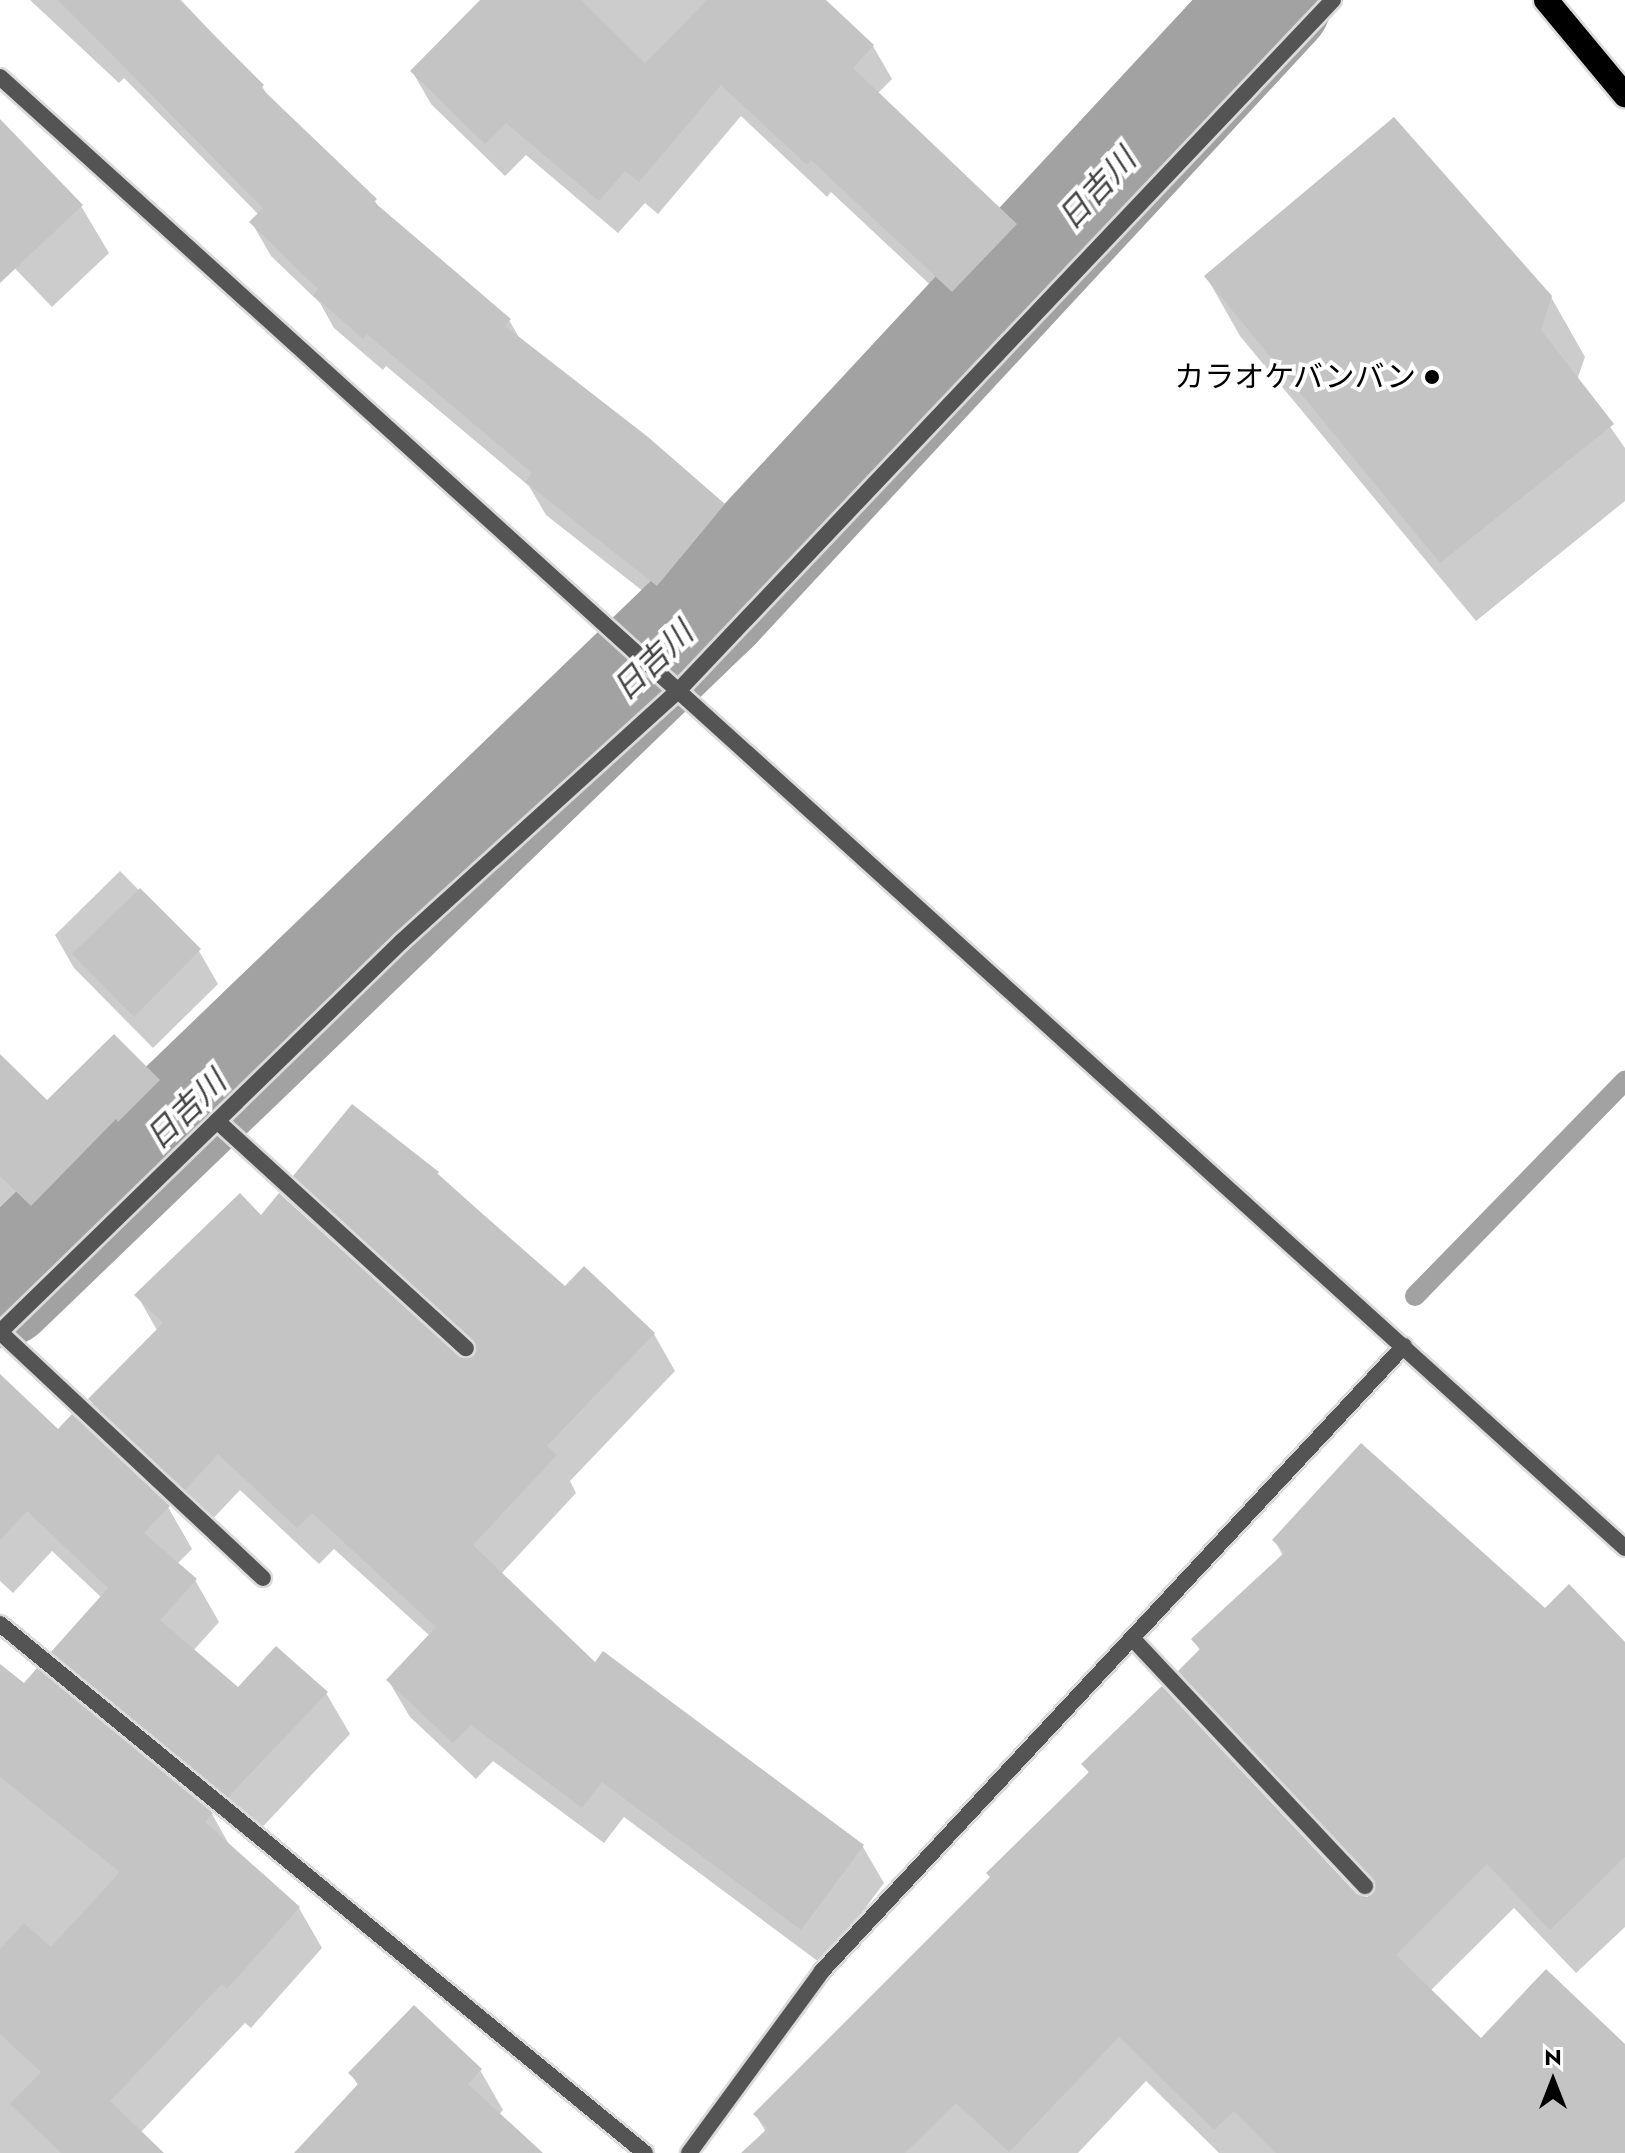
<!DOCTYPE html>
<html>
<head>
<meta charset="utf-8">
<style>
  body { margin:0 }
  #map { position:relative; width:1625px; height:2153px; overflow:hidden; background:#fff; font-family:Jost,"Noto Sans JP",sans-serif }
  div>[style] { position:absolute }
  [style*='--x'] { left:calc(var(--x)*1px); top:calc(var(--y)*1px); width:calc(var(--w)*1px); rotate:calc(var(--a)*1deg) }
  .shadow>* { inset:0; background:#0003 }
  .stream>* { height:20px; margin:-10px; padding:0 10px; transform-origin:10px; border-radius:10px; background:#a2a2a2 }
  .river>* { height:118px; margin:-59px; padding:0 59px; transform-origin:59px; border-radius:59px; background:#a2a2a2 }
  .building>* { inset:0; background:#c4c4c4 }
  .roads { filter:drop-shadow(2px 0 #dbdbdb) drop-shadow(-2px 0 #dbdbdb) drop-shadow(0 2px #dbdbdb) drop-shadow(0 -2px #dbdbdb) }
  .street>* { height:16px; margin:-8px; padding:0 8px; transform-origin:8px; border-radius:8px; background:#545454 }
  .highway>* { height:24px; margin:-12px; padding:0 12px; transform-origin:12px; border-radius:12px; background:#000 }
  .dots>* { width:22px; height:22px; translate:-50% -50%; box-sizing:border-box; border:4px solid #fff; border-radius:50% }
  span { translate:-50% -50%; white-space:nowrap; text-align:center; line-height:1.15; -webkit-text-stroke:8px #fff; paint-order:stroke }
  .poi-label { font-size:30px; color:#000 }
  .right { translate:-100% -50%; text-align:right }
  .water-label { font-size:32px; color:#434343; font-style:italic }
  .north { position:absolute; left:1513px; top:2041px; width:80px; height:80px; -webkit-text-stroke:6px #fff; paint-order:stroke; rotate:0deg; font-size:22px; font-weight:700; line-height:32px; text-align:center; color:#000 }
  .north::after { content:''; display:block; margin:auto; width:28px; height:36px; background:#000; clip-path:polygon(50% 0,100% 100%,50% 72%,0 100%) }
</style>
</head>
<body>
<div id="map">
  <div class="shadow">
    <div style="clip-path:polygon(30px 0,181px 0,262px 86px,269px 98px,375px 201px,381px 211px,509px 320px,521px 341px,647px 439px,724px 505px,743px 538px,677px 618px,546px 515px,529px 486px,386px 366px,383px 370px,334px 328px,320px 303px,271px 256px,252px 223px,259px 215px,124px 78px,119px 83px)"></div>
    <div style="clip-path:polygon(483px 0,823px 0,873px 46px,892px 79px,877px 94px,1015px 226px,1034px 259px,972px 324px,831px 192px,827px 197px,741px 116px,658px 214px,645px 203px,618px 233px,526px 155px,505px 176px,431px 104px,412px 71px)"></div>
    <div style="clip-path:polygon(0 122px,81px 206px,109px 253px,52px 307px,0 253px)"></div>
    <div style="clip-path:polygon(1206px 276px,1551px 297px,1585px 357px,1577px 380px,1625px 448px,1625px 501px,1476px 621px,1240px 336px)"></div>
    <div style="clip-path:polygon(120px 871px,199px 951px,218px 984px,153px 1048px,74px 968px,55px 935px)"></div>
    <div style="clip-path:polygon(0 1057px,47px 1103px,159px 1081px,177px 1113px,138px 1152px,135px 1149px,0 1284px)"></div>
    <div style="clip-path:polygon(437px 1173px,566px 1289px,654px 1334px,675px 1371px,570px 1481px,576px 1493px,501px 1574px,595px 1665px,863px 1847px,884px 1883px,823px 1965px,624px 1817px,604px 1843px,493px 1761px,476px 1779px,410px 1717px,388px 1680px,430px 1636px,334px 1549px,319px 1564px,240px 1490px,207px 1525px,111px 1436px,90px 1399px,158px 1332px,137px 1295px,262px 1218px,458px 1358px,474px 1356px,317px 1213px,296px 1176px)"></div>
    <div style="clip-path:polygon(0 1423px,58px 1431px,168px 1507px,192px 1549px,177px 1564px,195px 1580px,219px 1622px,193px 1651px,238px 1690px,326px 1693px,350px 1734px,253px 1837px,78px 1694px,54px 1652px,102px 1598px,52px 1551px,13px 1593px,0 1581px)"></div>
    <div style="clip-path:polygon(1275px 1541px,1545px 1611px,1625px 1644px,1625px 1927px,1576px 1973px,1514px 1908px,1430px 1991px,1481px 2040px,1625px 2046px,1625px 2153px,1219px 2153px,1146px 2081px,1078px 2153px,744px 2153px,766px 2132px,755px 2114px,991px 1879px,1090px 1775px,1084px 1764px,1356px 1895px,1367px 1899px,1374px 1895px,1206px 1716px,1180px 1671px,1200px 1651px,1194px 1639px,1283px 1556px)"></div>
    <div style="clip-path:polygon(0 1667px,212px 1814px,231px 1848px,299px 1908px,322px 1948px,251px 2028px,245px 2023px,140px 2133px,161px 2153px,0 2153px)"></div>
    <div style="clip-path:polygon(480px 2070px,503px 2110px,499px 2115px,540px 2153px,297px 2153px,359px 2087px,351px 2074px)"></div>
  </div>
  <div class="stream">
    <div style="--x:1415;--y:1296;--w:301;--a:-45.7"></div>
  </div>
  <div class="river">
    <div style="--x:0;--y:1289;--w:989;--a:-43.89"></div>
    <div style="--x:713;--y:603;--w:823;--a:-47.12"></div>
  </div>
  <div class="building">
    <div style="clip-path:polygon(58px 0,179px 0,264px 85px,261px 88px,377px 199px,374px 202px,511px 319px,505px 326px,648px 437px,725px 504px,657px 586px,525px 482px,532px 473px,367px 334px,363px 339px,313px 295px,318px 289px,249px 222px,263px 208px)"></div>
    <div style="clip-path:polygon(480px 0,581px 0,645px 63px,707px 0,826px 0,874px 45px,853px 68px,1017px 224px,952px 292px,811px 160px,807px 165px,721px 85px,639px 182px,625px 171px,599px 201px,506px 123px,485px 144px,410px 71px)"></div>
    <div style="clip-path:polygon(1394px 117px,1552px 296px,1541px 330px,1614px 424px,1440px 563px,1204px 276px)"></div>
    <div style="clip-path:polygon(0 119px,83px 205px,0 283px)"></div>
    <div style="clip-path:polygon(140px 888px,201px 949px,134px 1017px,72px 954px)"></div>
    <div style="clip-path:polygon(114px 1034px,160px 1080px,118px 1122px,116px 1119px,31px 1206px,0 1176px,0 1054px,47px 1100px)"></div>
    <div style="clip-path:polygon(352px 1104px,439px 1172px,437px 1174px,565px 1286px,584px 1266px,655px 1333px,547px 1446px,557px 1455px,473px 1545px,595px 1662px,603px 1651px,864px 1845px,801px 1930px,602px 1782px,582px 1808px,471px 1725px,453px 1743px,386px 1680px,436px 1627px,312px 1513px,297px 1528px,218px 1454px,185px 1490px,88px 1399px,163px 1323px,134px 1295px,240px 1193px,261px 1215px,279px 1193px,459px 1356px,474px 1356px,477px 1350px,473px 1340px,293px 1176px)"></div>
    <div style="clip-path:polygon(0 1374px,58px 1429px,72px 1414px,170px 1506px,144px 1533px,197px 1579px,160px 1620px,238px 1687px,276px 1646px,328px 1692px,228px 1797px,51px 1652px,108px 1588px,27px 1511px,0 1540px)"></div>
    <div style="clip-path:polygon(1361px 1443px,1545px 1608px,1569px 1584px,1625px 1642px,1625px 1857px,1550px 1930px,1487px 1864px,1396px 1955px,1481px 2038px,1546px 1969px,1625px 2044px,1625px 2153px,1276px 2153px,1234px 2111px,1214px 2130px,1119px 2037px,1009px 2152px,956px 2103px,905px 2153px,741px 2153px,768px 2128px,753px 2114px,990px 1877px,986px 1873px,1089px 1772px,1081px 1764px,1162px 1686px,1357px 1894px,1367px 1897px,1373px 1893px,1373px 1878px,1178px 1671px,1200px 1649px,1191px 1639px,1285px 1552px,1272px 1540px)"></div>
    <div style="clip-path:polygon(0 1664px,24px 1683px,37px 1668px,213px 1813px,205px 1822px,300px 1907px,227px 1989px,222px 1984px,110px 2101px,164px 2153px,61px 2153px,10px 2104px,41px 2072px,0 2034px,0 1949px,24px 1923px,51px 1947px,120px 1872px,0 1777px)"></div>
    <div style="clip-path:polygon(414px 2005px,482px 2069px,468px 2084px,543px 2153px,294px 2153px,359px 2083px,348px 2073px)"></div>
  </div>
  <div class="roads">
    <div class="street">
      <div style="--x:0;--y:77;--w:2192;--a:42.15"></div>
      <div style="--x:217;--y:1121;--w:337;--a:42.4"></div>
      <div style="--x:0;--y:1332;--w:559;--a:-44.2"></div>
      <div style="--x:401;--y:942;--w:374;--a:-42.2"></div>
      <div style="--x:678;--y:691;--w:952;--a:-46.53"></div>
      <div style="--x:0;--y:1332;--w:360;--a:43.1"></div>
      <div style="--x:0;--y:1624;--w:834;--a:39.36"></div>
      <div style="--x:1133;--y:1639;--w:339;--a:46.8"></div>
      <div style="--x:689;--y:2153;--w:225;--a:-53.8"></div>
      <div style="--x:822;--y:1971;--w:854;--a:-47.04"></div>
    </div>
    <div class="highway">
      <div style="--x:1546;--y:0;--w:124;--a:50.3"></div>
    </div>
  </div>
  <div class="dots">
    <div style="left:1432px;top:377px;background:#000"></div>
  </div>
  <div class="poi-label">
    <span class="right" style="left:1416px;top:377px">カラオケバンバン</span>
  </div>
  <div class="water-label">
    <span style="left:1097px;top:189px;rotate:-47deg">日吉川</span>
    <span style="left:653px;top:661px;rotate:-44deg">日吉川</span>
    <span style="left:186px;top:1110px;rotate:-44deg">日吉川</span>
  </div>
  <div class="north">N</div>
</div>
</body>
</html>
